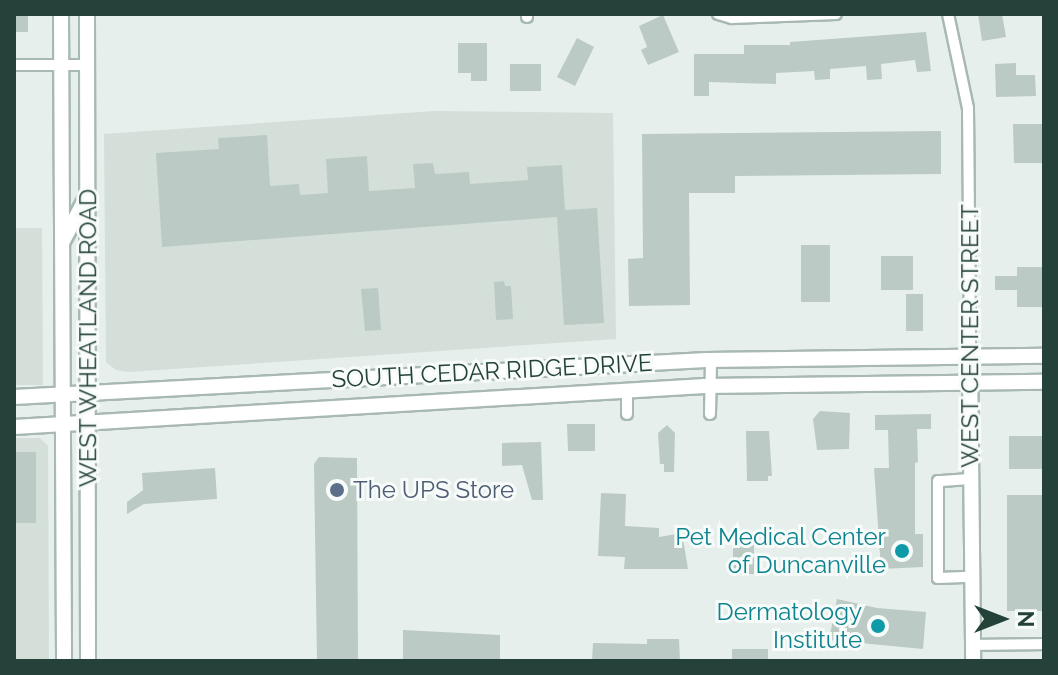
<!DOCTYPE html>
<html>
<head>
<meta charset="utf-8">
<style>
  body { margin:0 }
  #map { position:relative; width:1058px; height:675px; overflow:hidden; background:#e6efeb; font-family:Raleway,sans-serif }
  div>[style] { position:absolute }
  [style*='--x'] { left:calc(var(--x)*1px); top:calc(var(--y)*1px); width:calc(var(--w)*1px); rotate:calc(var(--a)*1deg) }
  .built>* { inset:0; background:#d4dfda }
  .building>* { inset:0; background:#bbcac4 }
  .roads { filter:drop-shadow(2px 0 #a8b8b2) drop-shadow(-2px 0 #a8b8b2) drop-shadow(0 2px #a8b8b2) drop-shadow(0 -2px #a8b8b2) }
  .street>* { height:10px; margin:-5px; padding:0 5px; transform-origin:5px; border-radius:5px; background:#fff }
  .secondary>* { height:14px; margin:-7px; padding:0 7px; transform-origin:7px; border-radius:7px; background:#fff }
  .dots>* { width:22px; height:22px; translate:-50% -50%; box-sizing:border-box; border:4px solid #f7fbf9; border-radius:50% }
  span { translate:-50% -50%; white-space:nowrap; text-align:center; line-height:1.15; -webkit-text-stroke:6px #f7fbf9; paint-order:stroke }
  .street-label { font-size:24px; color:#24423a }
  .service-label { font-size:24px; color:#4e5e75 }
  .left { translate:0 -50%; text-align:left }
  .culture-label { font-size:24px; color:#0d838f }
  .right { translate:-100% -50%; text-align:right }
  .frame { position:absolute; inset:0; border:16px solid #24423a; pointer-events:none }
  .north { position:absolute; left:962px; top:579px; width:80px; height:80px; -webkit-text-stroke:6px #f7fbf9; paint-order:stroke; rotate:90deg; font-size:22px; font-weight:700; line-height:32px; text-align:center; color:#24423a }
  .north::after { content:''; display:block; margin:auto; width:28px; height:36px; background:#24423a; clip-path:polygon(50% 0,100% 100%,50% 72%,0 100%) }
</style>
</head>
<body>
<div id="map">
  <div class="built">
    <div style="clip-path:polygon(434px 111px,613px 113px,616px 339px,129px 372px,116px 370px,106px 362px,104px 134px)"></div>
    <div style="clip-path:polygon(14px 228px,42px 228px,43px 385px,14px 385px)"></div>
    <div style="clip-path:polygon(14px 438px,40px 438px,48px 446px,49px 661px,14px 661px)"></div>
  </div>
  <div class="building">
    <div style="clip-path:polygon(14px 14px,28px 14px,28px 32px,14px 32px)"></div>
    <div style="clip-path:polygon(978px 14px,1002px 14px,1006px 37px,982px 41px)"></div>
    <div style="clip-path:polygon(663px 15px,679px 52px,648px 65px,641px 50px,647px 47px,639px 26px)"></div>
    <div style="clip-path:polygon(926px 32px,931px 71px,917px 72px,915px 60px,881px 64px,882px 79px,867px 80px,866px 66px,830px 69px,830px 79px,815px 80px,814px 71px,776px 73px,776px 84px,709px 82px,709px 96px,694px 96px,694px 54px,744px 54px,744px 45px,790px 45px,790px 42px)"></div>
    <div style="clip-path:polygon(577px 38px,594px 47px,575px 86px,557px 77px)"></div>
    <div style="clip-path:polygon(458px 43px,487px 43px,487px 81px,471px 81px,471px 73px,458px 73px)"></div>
    <div style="clip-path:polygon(1016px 63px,1016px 75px,1035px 75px,1036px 96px,996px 97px,995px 64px)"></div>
    <div style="clip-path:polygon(510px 64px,541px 64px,541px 91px,510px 91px)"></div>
    <div style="clip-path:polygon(1013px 124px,1044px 124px,1044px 163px,1014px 163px)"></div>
    <div style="clip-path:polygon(941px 131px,941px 174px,735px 176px,735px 193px,689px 193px,690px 305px,629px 306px,628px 259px,643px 258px,642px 134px)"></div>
    <div style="clip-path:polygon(267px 135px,270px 186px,299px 184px,300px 195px,328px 193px,326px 159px,367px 156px,369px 191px,415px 188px,413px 164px,433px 163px,435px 174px,469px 172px,470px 184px,528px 180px,527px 167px,562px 165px,565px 210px,597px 208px,604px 323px,564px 325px,557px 217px,162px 247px,156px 153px,219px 149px,218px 138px)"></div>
    <div style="clip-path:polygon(801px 245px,830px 245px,830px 302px,801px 302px)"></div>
    <div style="clip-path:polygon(881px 256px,913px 256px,913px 290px,881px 290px)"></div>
    <div style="clip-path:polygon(1017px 267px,1044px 267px,1044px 307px,1017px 307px,1017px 290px,995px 290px,995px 276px,1017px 276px)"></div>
    <div style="clip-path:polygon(504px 281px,505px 286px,511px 286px,513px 319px,496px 320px,494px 282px)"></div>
    <div style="clip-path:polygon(378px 288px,381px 330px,365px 331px,361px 289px)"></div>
    <div style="clip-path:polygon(906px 294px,923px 294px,923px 331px,906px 331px)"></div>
    <div style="clip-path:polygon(820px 411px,850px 413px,849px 449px,817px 450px,813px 419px)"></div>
    <div style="clip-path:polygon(931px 414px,931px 429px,917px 429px,918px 462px,915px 463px,915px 534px,923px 534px,923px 567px,881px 569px,874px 468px,889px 468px,888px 430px,875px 430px,875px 415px)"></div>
    <div style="clip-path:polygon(567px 424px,595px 424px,595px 451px,568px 451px)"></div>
    <div style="clip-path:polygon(667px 425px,675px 433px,674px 472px,664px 472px,664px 464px,660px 464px,658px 433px)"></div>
    <div style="clip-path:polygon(746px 431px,769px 431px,772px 476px,768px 476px,768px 481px,747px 481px)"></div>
    <div style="clip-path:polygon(1009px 436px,1044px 436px,1044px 469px,1009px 469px)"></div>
    <div style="clip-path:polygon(541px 442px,543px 500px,532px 500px,522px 465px,502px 466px,502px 443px)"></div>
    <div style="clip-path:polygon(14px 452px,36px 452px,36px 523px,14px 523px)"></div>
    <div style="clip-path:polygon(319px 457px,357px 458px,358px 661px,317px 661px,314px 464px)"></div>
    <div style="clip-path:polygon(215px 468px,217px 499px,144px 504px,127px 514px,127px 502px,143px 490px,142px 473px)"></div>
    <div style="clip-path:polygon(601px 493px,626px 494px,625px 526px,659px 528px,659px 537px,682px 533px,688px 569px,624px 569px,625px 557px,598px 556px)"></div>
    <div style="clip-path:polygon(1007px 495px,1044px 495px,1044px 611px,1007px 611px)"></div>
    <div style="clip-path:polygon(733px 535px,754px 535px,754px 574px,733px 574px)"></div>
    <div style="clip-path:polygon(837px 599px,877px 608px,926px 612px,923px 649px,829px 640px)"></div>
    <div style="clip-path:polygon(403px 630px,500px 635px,500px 661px,403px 661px)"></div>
    <div style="clip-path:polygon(647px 639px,679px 639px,680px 661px,592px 661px,593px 643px,647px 644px)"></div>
    <div style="clip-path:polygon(732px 649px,768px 649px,768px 661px,732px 661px)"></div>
  </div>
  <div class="roads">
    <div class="street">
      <div style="--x:718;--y:14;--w:15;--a:16"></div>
      <div style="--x:732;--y:18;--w:104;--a:-2.2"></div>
      <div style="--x:948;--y:14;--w:96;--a:78"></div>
      <div style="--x:968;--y:108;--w:248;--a:89.5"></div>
      <div style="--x:527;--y:17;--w:3;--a:-90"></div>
      <div style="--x:14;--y:65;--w:73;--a:0"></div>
      <div style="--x:627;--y:390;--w:24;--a:90"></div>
      <div style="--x:710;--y:414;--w:54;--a:-88.9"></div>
      <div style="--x:970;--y:479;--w:32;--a:176"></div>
      <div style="--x:938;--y:481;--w:97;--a:90"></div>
      <div style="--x:938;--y:578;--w:33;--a:-2"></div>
      <div style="--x:973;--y:645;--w:71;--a:-0.8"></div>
    </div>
    <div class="secondary">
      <div style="--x:61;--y:14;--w:647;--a:89.73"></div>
      <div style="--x:87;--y:14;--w:647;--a:89.91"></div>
      <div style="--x:63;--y:241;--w:47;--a:-61.8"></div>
      <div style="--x:970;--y:356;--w:305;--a:89.4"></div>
      <div style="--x:14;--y:397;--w:693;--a:-3.06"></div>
      <div style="--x:706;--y:360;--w:338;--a:-0.7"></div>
      <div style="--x:14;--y:427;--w:692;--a:-3.4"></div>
      <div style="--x:705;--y:386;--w:339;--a:-0.7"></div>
    </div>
  </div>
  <div class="dots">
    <div style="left:337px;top:490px;background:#5c6f8a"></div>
    <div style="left:902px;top:551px;background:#0f9aa8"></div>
    <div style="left:878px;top:626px;background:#0f9aa8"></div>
  </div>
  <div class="street-label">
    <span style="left:970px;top:336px;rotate:-90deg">WEST CENTER STREET</span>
    <span style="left:88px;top:338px;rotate:-90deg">WEST WHEATLAND ROAD</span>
    <span style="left:492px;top:371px;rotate:-3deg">SOUTH CEDAR RIDGE DRIVE</span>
  </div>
  <div class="service-label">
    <span class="left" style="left:353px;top:490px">The UPS Store</span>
  </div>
  <div class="culture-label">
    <span class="right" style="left:886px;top:551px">Pet Medical Center<br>of Duncanville</span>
    <span class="right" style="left:862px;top:626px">Dermatology<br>Institute</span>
  </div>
  <div class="frame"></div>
  <div class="north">N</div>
</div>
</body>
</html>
